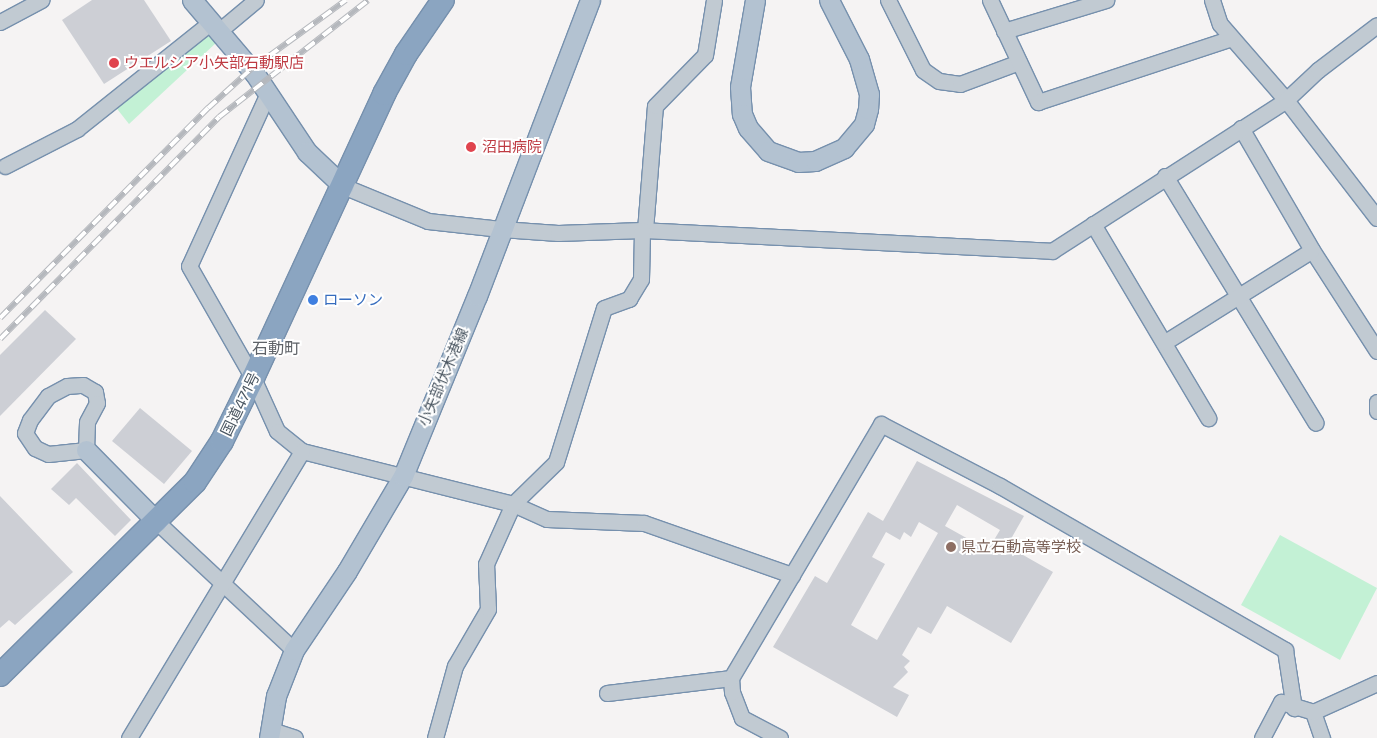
<!DOCTYPE html>
<html>
<head>
<meta charset="utf-8">
<style>
  body { margin:0 }
  #map { position:relative; width:1377px; height:738px; overflow:hidden; background:#f5f3f3; font-family:"Space Grotesk","Noto Sans JP",sans-serif }
  div>[style] { position:absolute }
  [style*='--x'] { left:calc(var(--x)*1px); top:calc(var(--y)*1px); width:calc(var(--w)*1px); rotate:calc(var(--a)*1deg) }
  .green>* { inset:0; background:#c3f1d5 }
  .building>* { inset:0; background:#cdcfd5 }
  .roads { filter:drop-shadow(1px 0 #7690ad) drop-shadow(-1px 0 #7690ad) drop-shadow(0 1px #7690ad) drop-shadow(0 -1px #7690ad) }
  .minor>* { height:15px; margin:-7.5px; padding:0 7.5px; transform-origin:7.5px; border-radius:7.5px; background:#c1cad2 }
  .major>* { height:19px; margin:-9.5px; padding:0 9.5px; transform-origin:9.5px; border-radius:9.5px; background:#b3c2d1 }
  .highway>* { height:22px; margin:-11px; padding:0 11px; transform-origin:11px; border-radius:11px; background:#8ba5c1 }
  .rail>* { height:5.5px; margin-top:-2.75px; transform-origin:0; background:repeating-linear-gradient(90deg,#fff 0 11px,#b5b8bd 0 22px); box-sizing:border-box; border-block:1px solid #b5b8bd }
  .dots>* { width:14px; height:14px; translate:-50% -50%; box-sizing:border-box; border:2px solid #fff; border-radius:50% }
  span { translate:-50% -50%; white-space:nowrap; text-align:center; line-height:1.15; -webkit-text-stroke:4px #fff; paint-order:stroke }
  .health-label { font-size:15px; color:#be3a42 }
  .left { translate:0 -50%; text-align:left }
  .shop-label { font-size:15px; color:#366cbe }
  .street-label { font-size:15px; color:#4a5661 }
  .education-label { font-size:15px; color:#785e54 }
  .neighbourhood-label { font-size:16px; color:#5f6368 }
</style>
</head>
<body>
<div id="map">
  <div class="green">
    <div style="clip-path:polygon(208px 33px,217px 42px,129px 124px,114px 105px)"></div>
    <div style="clip-path:polygon(1280px 535px,1377px 588px,1340px 660px,1241px 605px)"></div>
  </div>
  <div class="building">
    <div style="clip-path:polygon(92px 0,144px 0,171px 41px,104px 84px,62px 20px)"></div>
    <div style="clip-path:polygon(45px 310px,76px 339px,0 416px,0 355px)"></div>
    <div style="clip-path:polygon(140px 408px,192px 451px,164px 484px,112px 441px)"></div>
    <div style="clip-path:polygon(evenodd,917px 461px,1024px 516px,1007px 546px,1053px 572px,1011px 643px,947px 606px,931px 634px,918px 627px,902px 655px,910px 661px,904px 667px,908px 672px,893px 687px,909px 695px,897px 717px,773px 647px,815px 576px,827px 583px,868px 512px,883px 521px,917px 461px,957px 505px,1000px 530px,988px 550px,945px 526px,957px 505px,917px 461px,919px 522px,938px 533px,877px 640px,851px 625px,885px 564px,872px 557px,886px 532px,900px 540px,904px 532px,911px 537px,919px 522px)"></div>
    <div style="clip-path:polygon(77px 463px,131px 520px,115px 536px,76px 498px,69px 505px,51px 489px)"></div>
    <div style="clip-path:polygon(0 496px,73px 572px,15px 625px,9px 620px,0 628px)"></div>
  </div>
  <div class="roads">
    <div class="minor">
      <div style="--x:888;--y:0;--w:78;--a:63.4"></div>
      <div style="--x:923;--y:70;--w:19;--a:35"></div>
      <div style="--x:939;--y:81;--w:21;--a:8"></div>
      <div style="--x:960;--y:84;--w:63;--a:-20.4"></div>
      <div style="--x:990;--y:0;--w:113;--a:64.8"></div>
      <div style="--x:1038;--y:102;--w:203;--a:-18.3"></div>
      <div style="--x:1212;--y:0;--w:25;--a:72"></div>
      <div style="--x:1220;--y:24;--w:101;--a:49"></div>
      <div style="--x:1286;--y:100;--w:149;--a:52.4"></div>
      <div style="--x:0;--y:22;--w:47;--a:-28.2"></div>
      <div style="--x:219;--y:31;--w:48;--a:-40"></div>
      <div style="--x:1004;--y:31;--w:107;--a:-16.9"></div>
      <div style="--x:268;--y:93;--w:190;--a:114.5"></div>
      <div style="--x:189;--y:266;--w:129;--a:60.3"></div>
      <div style="--x:253;--y:378;--w:58;--a:65.6"></div>
      <div style="--x:277;--y:431;--w:32;--a:39"></div>
      <div style="--x:302;--y:451;--w:218;--a:14.1"></div>
      <div style="--x:513;--y:504;--w:37;--a:24"></div>
      <div style="--x:547;--y:519;--w:97;--a:2.4"></div>
      <div style="--x:644;--y:523;--w:157;--a:19.4"></div>
      <div style="--x:1241;--y:128;--w:141;--a:59.8"></div>
      <div style="--x:1312;--y:250;--w:120;--a:57.2"></div>
      <div style="--x:5;--y:166;--w:81;--a:-27.2"></div>
      <div style="--x:77;--y:129;--w:171;--a:-38.6"></div>
      <div style="--x:1165;--y:176;--w:289;--a:58.6"></div>
      <div style="--x:343;--y:186;--w:92;--a:22.4"></div>
      <div style="--x:428;--y:221;--w:73;--a:6.3"></div>
      <div style="--x:501;--y:229;--w:57;--a:4"></div>
      <div style="--x:558;--y:233;--w:84;--a:-2"></div>
      <div style="--x:642;--y:230;--w:411;--a:2.9"></div>
      <div style="--x:1052;--y:251;--w:278;--a:-32.8"></div>
      <div style="--x:1286;--y:100;--w:44;--a:-43.2"></div>
      <div style="--x:1318;--y:70;--w:74;--a:-37.3"></div>
      <div style="--x:1093;--y:224;--w:226;--a:59.3"></div>
      <div style="--x:645;--y:230;--w:124;--a:-85.4"></div>
      <div style="--x:655;--y:106;--w:71;--a:-45.6"></div>
      <div style="--x:705;--y:55;--w:56;--a:-80.7"></div>
      <div style="--x:1165;--y:342;--w:173;--a:-32"></div>
      <div style="--x:83;--y:385;--w:14;--a:30"></div>
      <div style="--x:95;--y:392;--w:11;--a:80"></div>
      <div style="--x:97;--y:403;--w:21;--a:118"></div>
      <div style="--x:87;--y:422;--w:28;--a:92"></div>
      <div style="--x:86;--y:450;--w:38;--a:174"></div>
      <div style="--x:48;--y:454;--w:14;--a:-155"></div>
      <div style="--x:35;--y:448;--w:18;--a:-124"></div>
      <div style="--x:25;--y:433;--w:14;--a:-69"></div>
      <div style="--x:30;--y:420;--w:30;--a:-53"></div>
      <div style="--x:48;--y:396;--w:21;--a:-28"></div>
      <div style="--x:67;--y:386;--w:16;--a:-4"></div>
      <div style="--x:1377;--y:402;--w:9;--a:90"></div>
      <div style="--x:157;--y:522;--w:187;--a:43.1"></div>
      <div style="--x:607;--y:693;--w:125;--a:-6.9"></div>
      <div style="--x:1313;--y:712;--w:28;--a:71"></div>
      <div style="--x:271;--y:730;--w:25;--a:18"></div>
      <div style="--x:129;--y:738;--w:335;--a:-58.9"></div>
      <div style="--x:435;--y:738;--w:75;--a:-74.5"></div>
      <div style="--x:455;--y:666;--w:66;--a:-59.9"></div>
      <div style="--x:488;--y:609;--w:45;--a:-92.5"></div>
      <div style="--x:486;--y:564;--w:66;--a:-65.8"></div>
      <div style="--x:513;--y:504;--w:60;--a:-44.3"></div>
      <div style="--x:556;--y:462;--w:161;--a:-72.7"></div>
      <div style="--x:604;--y:308;--w:27;--a:-20"></div>
      <div style="--x:629;--y:299;--w:23;--a:-59"></div>
      <div style="--x:641;--y:279;--w:49;--a:-88.8"></div>
      <div style="--x:780;--y:738;--w:43;--a:-152.2"></div>
      <div style="--x:742;--y:718;--w:28;--a:-111"></div>
      <div style="--x:732;--y:692;--w:14;--a:-94"></div>
      <div style="--x:731;--y:678;--w:295;--a:-59.4"></div>
      <div style="--x:881;--y:424;--w:134;--a:27.5"></div>
      <div style="--x:1000;--y:486;--w:329;--a:29.9"></div>
      <div style="--x:1285;--y:650;--w:59;--a:81.2"></div>
      <div style="--x:1262;--y:738;--w:41;--a:-62.2"></div>
      <div style="--x:1281;--y:702;--w:34;--a:17"></div>
      <div style="--x:1313;--y:712;--w:70;--a:-24.4"></div>
    </div>
    <div class="major">
      <div style="--x:192;--y:0;--w:97;--a:49.6"></div>
      <div style="--x:255;--y:74;--w:94;--a:56.3"></div>
      <div style="--x:307;--y:152;--w:50;--a:43.4"></div>
      <div style="--x:755;--y:0;--w:88;--a:99.8"></div>
      <div style="--x:740;--y:87;--w:27;--a:86"></div>
      <div style="--x:742;--y:114;--w:15;--a:67"></div>
      <div style="--x:748;--y:128;--w:30;--a:49"></div>
      <div style="--x:768;--y:151;--w:32;--a:20"></div>
      <div style="--x:798;--y:162;--w:17;--a:-3"></div>
      <div style="--x:815;--y:161;--w:32;--a:-24"></div>
      <div style="--x:844;--y:148;--w:31;--a:-50"></div>
      <div style="--x:864;--y:124;--w:16;--a:-75"></div>
      <div style="--x:868;--y:109;--w:15;--a:-86"></div>
      <div style="--x:869;--y:94;--w:36;--a:-106"></div>
      <div style="--x:859;--y:59;--w:66;--a:-117"></div>
      <div style="--x:86;--y:450;--w:101;--a:45.4"></div>
      <div style="--x:269;--y:738;--w:43;--a:-80.5"></div>
      <div style="--x:276;--y:696;--w:49;--a:-68.6"></div>
      <div style="--x:294;--y:650;--w:95;--a:-56.1"></div>
      <div style="--x:347;--y:571;--w:110;--a:-59.5"></div>
      <div style="--x:403;--y:476;--w:195;--a:-67.7"></div>
      <div style="--x:477;--y:296;--w:317;--a:-69.1"></div>
    </div>
    <div class="highway">
      <div style="--x:0;--y:675;--w:274;--a:-44.7"></div>
      <div style="--x:195;--y:482;--w:49;--a:-56.6"></div>
      <div style="--x:222;--y:441;--w:70;--a:-63.8"></div>
      <div style="--x:253;--y:378;--w:313;--a:-65.2"></div>
      <div style="--x:384;--y:94;--w:46;--a:-61.2"></div>
      <div style="--x:406;--y:54;--w:65;--a:-55.6"></div>
    </div>
  </div>
  <div class="rail">
    <div style="--x:0;--y:318;--w:296;--a:-45.3"></div>
    <div style="--x:208;--y:108;--w:58;--a:-42.2"></div>
    <div style="--x:251;--y:69;--w:117;--a:-36"></div>
    <div style="--x:0;--y:339;--w:312;--a:-45.4"></div>
    <div style="--x:219;--y:117;--w:189;--a:-38.1"></div>
  </div>
  <div class="dots">
    <div style="left:114px;top:63px;background:#e0444e"></div>
    <div style="left:471px;top:147px;background:#e0444e"></div>
    <div style="left:313px;top:300px;background:#3f7fe0"></div>
    <div style="left:951px;top:547px;background:#8d6e63"></div>
  </div>
  <div class="health-label">
    <span class="left" style="left:124px;top:63px">ウエルシア小矢部石動駅店</span>
    <span class="left" style="left:482px;top:147px">沼田病院</span>
  </div>
  <div class="shop-label">
    <span class="left" style="left:323px;top:300px">ローソン</span>
  </div>
  <div class="street-label">
    <span style="left:443px;top:377px;rotate:-67deg">小矢部伏木港線</span>
    <span style="left:240px;top:404px;rotate:-64deg">国道471号</span>
  </div>
  <div class="education-label">
    <span class="left" style="left:961px;top:547px">県立石動高等学校</span>
  </div>
  <div class="neighbourhood-label">
    <span style="left:276px;top:349px">石動町</span>
  </div>
</div>
</body>
</html>
